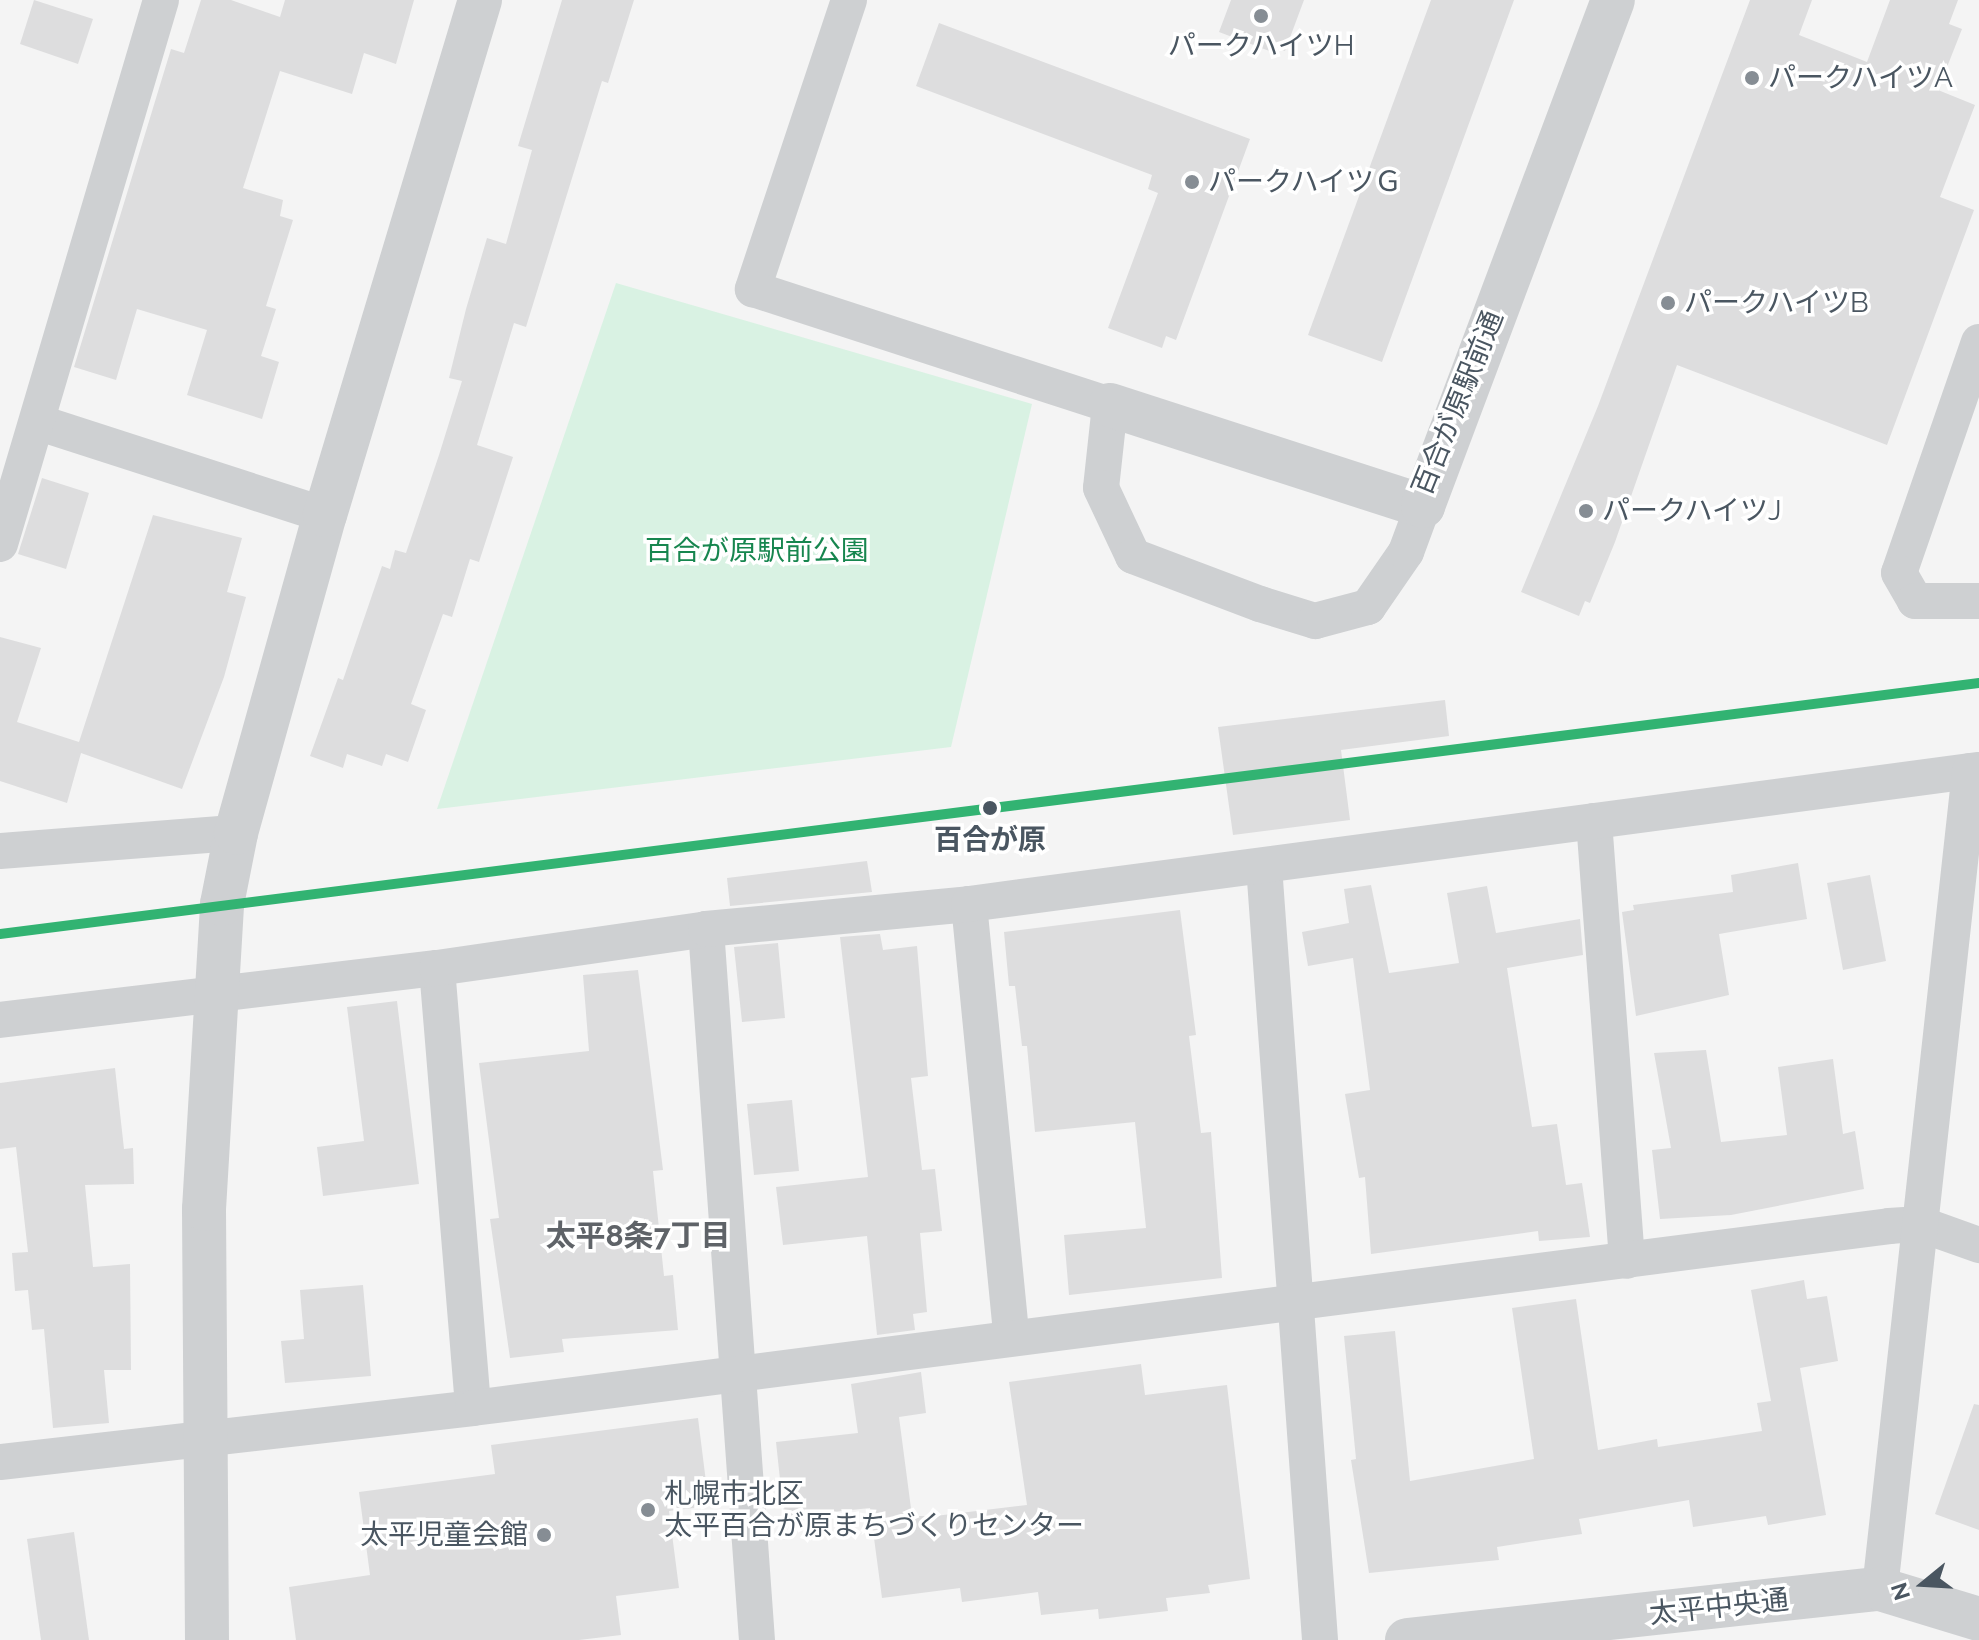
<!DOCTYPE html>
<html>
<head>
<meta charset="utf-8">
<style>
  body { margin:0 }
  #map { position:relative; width:1979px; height:1640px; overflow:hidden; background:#f4f4f4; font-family:Raleway,"Noto Sans JP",sans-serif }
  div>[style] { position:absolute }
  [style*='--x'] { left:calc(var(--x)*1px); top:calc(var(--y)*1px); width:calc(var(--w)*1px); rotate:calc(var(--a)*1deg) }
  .green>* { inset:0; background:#d9f2e3 }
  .building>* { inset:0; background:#ddddde }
  .minor>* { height:36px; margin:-18px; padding:0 18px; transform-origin:18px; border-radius:18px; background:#ced0d2 }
  .tertiary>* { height:44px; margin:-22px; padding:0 22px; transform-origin:22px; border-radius:22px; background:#ced0d2 }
  .rail-1>* { height:10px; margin:-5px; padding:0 5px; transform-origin:5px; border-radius:5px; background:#32b372 }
  .dots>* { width:22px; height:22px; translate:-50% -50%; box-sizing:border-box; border:4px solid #fff; border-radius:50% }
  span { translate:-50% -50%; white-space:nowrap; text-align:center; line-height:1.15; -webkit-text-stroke:7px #fff; paint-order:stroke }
  .poi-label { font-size:28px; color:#4a5661 }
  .left { translate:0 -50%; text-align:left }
  .right { translate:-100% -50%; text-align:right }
  .street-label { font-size:28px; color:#4a5661 }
  .park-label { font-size:28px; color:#17864f }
  .stop-label { font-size:28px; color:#4a5661; font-weight:700 }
  .neighbourhood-label { font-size:30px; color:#5f6368; font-weight:700 }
  .north { position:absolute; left:1883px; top:1544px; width:80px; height:80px; -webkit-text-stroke:6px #fff; paint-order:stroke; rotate:252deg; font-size:22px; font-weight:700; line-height:32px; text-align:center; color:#4a5661 }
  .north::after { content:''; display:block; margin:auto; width:28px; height:36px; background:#4a5661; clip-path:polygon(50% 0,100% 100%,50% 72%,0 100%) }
</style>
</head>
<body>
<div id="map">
  <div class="green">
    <div style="clip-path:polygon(616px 283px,1032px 404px,951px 747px,437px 809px)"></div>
  </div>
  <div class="building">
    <div style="clip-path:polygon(34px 0,93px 19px,78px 64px,20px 44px)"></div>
    <div style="clip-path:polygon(201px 0,231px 0,280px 17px,285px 0,414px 0,396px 64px,364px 53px,352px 94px,280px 71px,243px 188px,283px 200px,280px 216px,293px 220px,266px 306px,276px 309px,261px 356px,279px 362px,262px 419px,187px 395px,207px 330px,137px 309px,116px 380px,74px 367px,171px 49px,184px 53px)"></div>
    <div style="clip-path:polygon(562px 0,634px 0,608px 83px,602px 81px,526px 327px,514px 323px,477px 445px,513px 457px,479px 562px,470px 559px,452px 617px,443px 614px,411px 704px,426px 710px,408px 762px,386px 754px,382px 766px,347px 754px,343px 768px,310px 756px,338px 678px,343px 680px,382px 566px,390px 569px,395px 550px,406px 553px,439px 455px,462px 381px,449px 378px,466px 309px,487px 238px,506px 244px,532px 150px,518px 146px)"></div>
    <div style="clip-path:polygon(1231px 0,1304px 0,1285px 51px,1277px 48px,1275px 53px,1219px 32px)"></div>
    <div style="clip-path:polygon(1431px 0,1514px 0,1382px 362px,1308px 335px)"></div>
    <div style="clip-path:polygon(1750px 0,1812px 0,1799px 35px,1867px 62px,1890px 0,1958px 0,1949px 24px,1962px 29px,1938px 90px,1975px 105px,1940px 197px,1974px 210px,1887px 445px,1677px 365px,1615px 542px,1590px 603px,1585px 601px,1579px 616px,1521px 592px,1598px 406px)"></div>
    <div style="clip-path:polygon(939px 23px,1250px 139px,1176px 340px,1166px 336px,1162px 348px,1108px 328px,1158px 193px,1148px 189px,1152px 175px,916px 86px)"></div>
    <div style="clip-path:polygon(42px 478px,89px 493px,66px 569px,18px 554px)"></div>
    <div style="clip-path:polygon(153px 515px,242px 538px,227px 592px,246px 597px,224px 677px,182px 789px,81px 753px,67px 803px,0 781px,0 637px,41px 648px,17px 722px,79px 742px)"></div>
    <div style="clip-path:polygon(1445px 700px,1449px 736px,1341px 750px,1350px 820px,1233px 835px,1218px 727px)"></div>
    <div style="clip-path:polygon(867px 861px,872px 892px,730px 906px,727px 878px)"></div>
    <div style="clip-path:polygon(1798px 863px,1807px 919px,1719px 934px,1729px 995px,1636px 1016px,1622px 912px,1634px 910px,1633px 905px,1733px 892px,1731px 875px)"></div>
    <div style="clip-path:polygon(1870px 875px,1886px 961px,1843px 970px,1827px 883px)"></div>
    <div style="clip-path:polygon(1371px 885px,1389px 973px,1459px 963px,1447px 893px,1487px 886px,1496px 933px,1580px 919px,1583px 955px,1507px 968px,1532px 1127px,1557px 1124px,1566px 1185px,1582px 1183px,1590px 1237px,1539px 1241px,1538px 1231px,1371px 1254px,1365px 1177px,1359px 1178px,1345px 1094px,1370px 1090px,1353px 958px,1308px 966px,1302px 932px,1349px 923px,1344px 889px)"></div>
    <div style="clip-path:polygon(1180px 910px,1196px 1035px,1189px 1036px,1201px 1133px,1211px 1132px,1222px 1278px,1069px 1295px,1064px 1235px,1146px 1228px,1135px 1122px,1035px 1132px,1027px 1046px,1022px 1046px,1015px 986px,1009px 986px,1004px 932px)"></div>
    <div style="clip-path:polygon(880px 934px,883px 950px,917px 946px,928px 1076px,911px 1078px,922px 1170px,935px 1169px,942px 1231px,920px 1233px,927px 1312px,913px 1314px,915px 1330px,877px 1335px,867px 1236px,783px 1245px,776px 1187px,868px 1177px,840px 937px)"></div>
    <div style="clip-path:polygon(778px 943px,785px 1018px,742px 1022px,734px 947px)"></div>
    <div style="clip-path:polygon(638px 970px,663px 1170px,653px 1171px,664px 1276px,673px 1275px,678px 1330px,562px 1339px,564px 1352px,510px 1358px,490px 1219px,499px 1218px,479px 1063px,589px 1051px,583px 975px)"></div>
    <div style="clip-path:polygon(397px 1001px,419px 1184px,323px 1196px,317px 1147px,364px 1141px,347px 1007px)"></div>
    <div style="clip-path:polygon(1706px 1050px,1721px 1142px,1787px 1135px,1778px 1067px,1833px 1059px,1843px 1134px,1855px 1131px,1864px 1189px,1731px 1215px,1660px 1219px,1652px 1150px,1671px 1148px,1654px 1053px)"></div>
    <div style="clip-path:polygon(115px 1068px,124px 1149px,133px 1148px,134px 1184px,85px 1185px,93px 1267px,130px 1264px,131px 1370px,104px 1370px,109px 1423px,53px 1428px,44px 1329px,32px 1330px,28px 1290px,15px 1291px,12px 1253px,28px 1252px,16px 1147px,0 1149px,0 1083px)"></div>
    <div style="clip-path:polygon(792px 1100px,799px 1171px,754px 1175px,747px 1104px)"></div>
    <div style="clip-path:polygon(1804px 1280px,1807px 1299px,1827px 1296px,1838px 1361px,1800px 1368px,1826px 1515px,1768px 1525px,1766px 1516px,1693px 1527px,1689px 1500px,1579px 1519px,1582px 1534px,1497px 1547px,1499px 1560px,1369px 1573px,1351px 1460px,1356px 1459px,1344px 1336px,1395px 1331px,1410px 1481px,1534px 1459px,1512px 1308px,1576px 1299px,1598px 1450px,1657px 1439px,1658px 1447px,1762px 1431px,1757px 1403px,1771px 1401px,1751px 1290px)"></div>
    <div style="clip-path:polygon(363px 1285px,371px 1376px,285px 1383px,281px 1341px,304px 1339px,300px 1290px)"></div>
    <div style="clip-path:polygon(1141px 1364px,1145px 1395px,1227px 1385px,1250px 1579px,1208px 1585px,1210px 1593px,1166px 1598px,1168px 1611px,1099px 1619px,1098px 1609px,1041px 1615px,1038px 1592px,962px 1602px,960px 1588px,882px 1598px,870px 1508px,784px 1517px,776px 1442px,858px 1433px,851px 1384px,921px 1372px,926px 1413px,899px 1417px,912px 1516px,935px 1516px,1027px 1505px,1009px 1382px)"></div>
    <div style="clip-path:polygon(1974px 1404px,1979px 1405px,1979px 1530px,1935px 1514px)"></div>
    <div style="clip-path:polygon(698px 1418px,709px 1506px,669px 1511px,679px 1588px,616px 1596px,621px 1635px,579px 1640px,296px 1640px,289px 1587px,370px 1575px,359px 1492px,495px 1474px,491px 1445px)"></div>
    <div style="clip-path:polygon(74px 1532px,89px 1640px,41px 1640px,27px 1539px)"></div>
  </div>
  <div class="minor">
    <div style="--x:849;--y:0;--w:305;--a:108.4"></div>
    <div style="--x:753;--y:289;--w:375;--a:18"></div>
    <div style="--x:1110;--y:405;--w:83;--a:96.2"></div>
    <div style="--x:1101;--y:488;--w:75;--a:64.8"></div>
    <div style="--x:1133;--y:556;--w:136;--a:20.7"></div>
    <div style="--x:1260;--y:604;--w:58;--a:17.2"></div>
    <div style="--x:1315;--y:621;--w:55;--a:-14.8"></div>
    <div style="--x:1368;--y:607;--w:67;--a:-55.4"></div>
    <div style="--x:1406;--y:552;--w:49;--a:-69.7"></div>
    <div style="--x:1979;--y:342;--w:244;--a:109.1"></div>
    <div style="--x:1899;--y:573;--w:32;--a:60"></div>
    <div style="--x:1915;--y:601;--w:64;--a:0"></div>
    <div style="--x:37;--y:422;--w:303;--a:17.9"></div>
    <div style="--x:0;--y:544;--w:567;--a:-73.51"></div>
    <div style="--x:1594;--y:821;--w:441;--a:85.7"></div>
    <div style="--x:0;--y:851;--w:237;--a:-4.4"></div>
    <div style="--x:1264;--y:866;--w:776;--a:85.86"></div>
    <div style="--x:969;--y:904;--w:434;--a:84.4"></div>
    <div style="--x:706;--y:929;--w:713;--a:85.9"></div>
    <div style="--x:437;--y:968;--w:441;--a:85.3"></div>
    <div style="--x:0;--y:1020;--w:440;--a:-6.8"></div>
    <div style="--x:437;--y:968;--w:272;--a:-8.2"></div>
    <div style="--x:706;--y:929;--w:264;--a:-5.4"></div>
    <div style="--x:969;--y:904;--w:1019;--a:-7.56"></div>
    <div style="--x:0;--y:1462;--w:476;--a:-6.5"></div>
    <div style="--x:473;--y:1408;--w:1428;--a:-7.32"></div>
    <div style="--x:1889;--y:1226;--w:31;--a:-4"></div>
    <div style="--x:1920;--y:1224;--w:63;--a:19.6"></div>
    <div style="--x:1880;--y:1589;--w:823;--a:-83.72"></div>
  </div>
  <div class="tertiary">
    <div style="--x:1110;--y:405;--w:329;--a:17.9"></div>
    <div style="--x:1423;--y:506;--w:540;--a:-69.42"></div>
    <div style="--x:207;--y:1640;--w:431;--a:-90.4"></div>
    <div style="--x:204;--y:1209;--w:306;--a:-86.6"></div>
    <div style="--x:222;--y:904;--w:72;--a:-78.8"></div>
    <div style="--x:236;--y:833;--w:330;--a:-74.4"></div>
    <div style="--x:325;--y:515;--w:538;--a:-73.25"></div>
    <div style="--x:1407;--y:1640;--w:476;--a:-6.2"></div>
    <div style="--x:1880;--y:1589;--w:103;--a:16.9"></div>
  </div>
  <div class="rail-1">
    <div style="--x:0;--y:934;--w:1995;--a:-7.23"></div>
  </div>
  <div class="dots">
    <div style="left:1261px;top:16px;background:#868d94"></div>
    <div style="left:1752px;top:78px;background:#868d94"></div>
    <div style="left:1192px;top:182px;background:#868d94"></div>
    <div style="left:1668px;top:303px;background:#868d94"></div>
    <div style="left:1586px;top:511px;background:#868d94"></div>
    <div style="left:990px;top:808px;background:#4a5661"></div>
    <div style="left:648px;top:1510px;background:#868d94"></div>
    <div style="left:544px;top:1535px;background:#868d94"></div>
  </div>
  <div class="poi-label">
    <span style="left:1261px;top:46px">パークハイツH</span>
    <span class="left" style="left:1768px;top:78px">パークハイツA</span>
    <span class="left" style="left:1208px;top:182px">パークハイツＧ</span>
    <span class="left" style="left:1684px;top:303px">パークハイツB</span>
    <span class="left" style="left:1602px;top:511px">パークハイツJ</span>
    <span class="left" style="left:664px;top:1510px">札幌市北区<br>太平百合が原まちづくりセンター</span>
    <span class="right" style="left:528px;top:1535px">太平児童会館</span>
  </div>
  <div class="street-label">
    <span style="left:1458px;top:403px;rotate:-68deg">百合が原駅前通</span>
    <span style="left:1719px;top:1607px;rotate:-6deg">太平中央通</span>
  </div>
  <div class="park-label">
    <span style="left:757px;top:551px">百合が原駅前公園</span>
  </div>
  <div class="stop-label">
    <span style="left:990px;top:840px">百合が原</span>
  </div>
  <div class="neighbourhood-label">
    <span style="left:638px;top:1236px">太平8条7丁目</span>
  </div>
  <div class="north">N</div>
</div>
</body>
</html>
